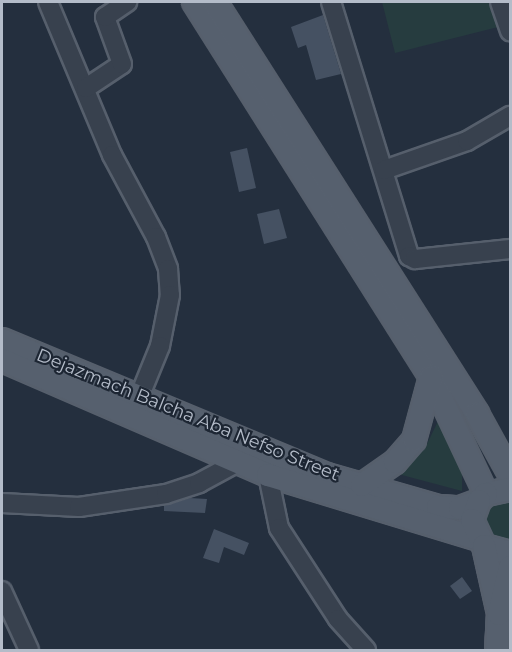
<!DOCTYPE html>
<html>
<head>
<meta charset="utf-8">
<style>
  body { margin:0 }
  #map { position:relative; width:512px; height:652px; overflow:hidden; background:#242f3e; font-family:Montserrat,sans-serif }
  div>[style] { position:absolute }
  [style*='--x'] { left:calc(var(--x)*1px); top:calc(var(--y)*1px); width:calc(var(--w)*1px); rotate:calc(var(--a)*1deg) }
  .green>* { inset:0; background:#263c3f }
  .building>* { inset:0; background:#455162 }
  .roads { filter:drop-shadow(2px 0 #565f6c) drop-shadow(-2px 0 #565f6c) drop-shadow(0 2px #565f6c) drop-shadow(0 -2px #565f6c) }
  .minor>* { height:18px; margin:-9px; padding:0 9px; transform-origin:9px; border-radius:9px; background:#38414e }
  .major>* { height:22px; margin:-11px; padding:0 11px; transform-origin:11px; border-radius:11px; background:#56606e }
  span { translate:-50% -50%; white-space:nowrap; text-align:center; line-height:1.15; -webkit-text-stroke:4.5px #1d2633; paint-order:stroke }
  .street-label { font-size:18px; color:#b4bcc9 }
  .frame { position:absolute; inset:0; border:3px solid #b4bcc9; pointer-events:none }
</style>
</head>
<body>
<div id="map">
  <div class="green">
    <div style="clip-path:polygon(382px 2px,491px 2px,498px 27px,395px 53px)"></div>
    <div style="clip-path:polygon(441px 415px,462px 455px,462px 491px,398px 474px,426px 446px)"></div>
    <div style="clip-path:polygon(510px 498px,510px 544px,494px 542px,484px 530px,483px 514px,493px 501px)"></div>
  </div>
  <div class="building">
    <div style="clip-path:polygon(323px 15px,341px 74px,316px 80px,306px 45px,298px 48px,291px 27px)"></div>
    <div style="clip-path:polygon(247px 148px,256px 188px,239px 192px,230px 152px)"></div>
    <div style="clip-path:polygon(279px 209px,287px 238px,264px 244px,257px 214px)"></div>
    <div style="clip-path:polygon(190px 498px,207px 499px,205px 513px,164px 511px,164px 506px)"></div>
    <div style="clip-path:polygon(214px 529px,249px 543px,244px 555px,224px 547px,219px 563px,203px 558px)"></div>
    <div style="clip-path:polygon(462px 577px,472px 591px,460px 599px,450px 586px)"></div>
  </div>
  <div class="roads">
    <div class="minor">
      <div style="--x:48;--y:2;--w:166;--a:67.3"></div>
      <div style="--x:112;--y:155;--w:93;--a:61.8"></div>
      <div style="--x:156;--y:237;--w:34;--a:69"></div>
      <div style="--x:168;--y:269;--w:26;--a:86"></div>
      <div style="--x:170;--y:295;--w:52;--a:101.1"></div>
      <div style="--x:160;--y:346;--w:53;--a:112.2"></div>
      <div style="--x:331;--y:2;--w:266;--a:72.9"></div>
      <div style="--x:409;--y:256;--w:7;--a:27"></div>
      <div style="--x:415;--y:259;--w:96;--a:-6"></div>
      <div style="--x:500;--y:2;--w:31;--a:71"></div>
      <div style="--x:86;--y:88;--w:43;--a:-33.7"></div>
      <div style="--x:122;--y:64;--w:50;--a:-109.9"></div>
      <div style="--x:105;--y:17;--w:27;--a:-34"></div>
      <div style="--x:384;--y:170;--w:88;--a:-19.3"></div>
      <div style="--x:467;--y:141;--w:50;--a:-30.2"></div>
      <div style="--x:268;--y:475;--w:54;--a:78.3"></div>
      <div style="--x:279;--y:528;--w:108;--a:57"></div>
      <div style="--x:338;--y:619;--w:42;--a:47.9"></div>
      <div style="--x:2;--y:503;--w:77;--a:3"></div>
      <div style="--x:79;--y:507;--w:88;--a:-8.5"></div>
      <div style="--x:166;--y:494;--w:35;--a:-18"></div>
      <div style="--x:199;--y:483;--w:44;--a:-28.3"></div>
      <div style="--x:2;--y:591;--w:65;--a:65.4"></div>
    </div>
    <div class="major">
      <div style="--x:194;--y:2;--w:444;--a:57.7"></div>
      <div style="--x:431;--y:377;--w:129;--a:64.8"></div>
      <div style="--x:215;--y:2;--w:488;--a:57.5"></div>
      <div style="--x:477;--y:414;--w:68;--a:61.2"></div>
      <div style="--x:2;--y:340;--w:352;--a:22.6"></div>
      <div style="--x:327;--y:475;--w:116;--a:16.1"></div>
      <div style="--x:438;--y:507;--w:22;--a:3"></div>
      <div style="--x:460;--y:508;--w:20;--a:-20"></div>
      <div style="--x:2;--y:360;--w:290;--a:23.4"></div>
      <div style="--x:268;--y:475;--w:220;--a:16.9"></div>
      <div style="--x:362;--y:485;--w:40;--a:-34.9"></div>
      <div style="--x:395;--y:462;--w:29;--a:-49"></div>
      <div style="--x:414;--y:440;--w:65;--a:-74.9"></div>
      <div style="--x:510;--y:489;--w:25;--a:168"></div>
      <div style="--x:486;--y:494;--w:10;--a:135"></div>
      <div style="--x:479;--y:501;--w:20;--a:110"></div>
      <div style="--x:472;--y:520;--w:29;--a:65"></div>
      <div style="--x:484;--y:546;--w:27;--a:15"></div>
      <div style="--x:484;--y:546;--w:65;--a:77.5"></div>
      <div style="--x:497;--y:650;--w:36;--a:-87"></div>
      <div style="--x:499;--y:614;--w:48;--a:-76.8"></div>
    </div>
  </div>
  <div class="street-label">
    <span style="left:188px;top:415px;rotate:22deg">Dejazmach Balcha Aba Nefso Street</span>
  </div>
  <div class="frame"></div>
</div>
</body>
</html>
